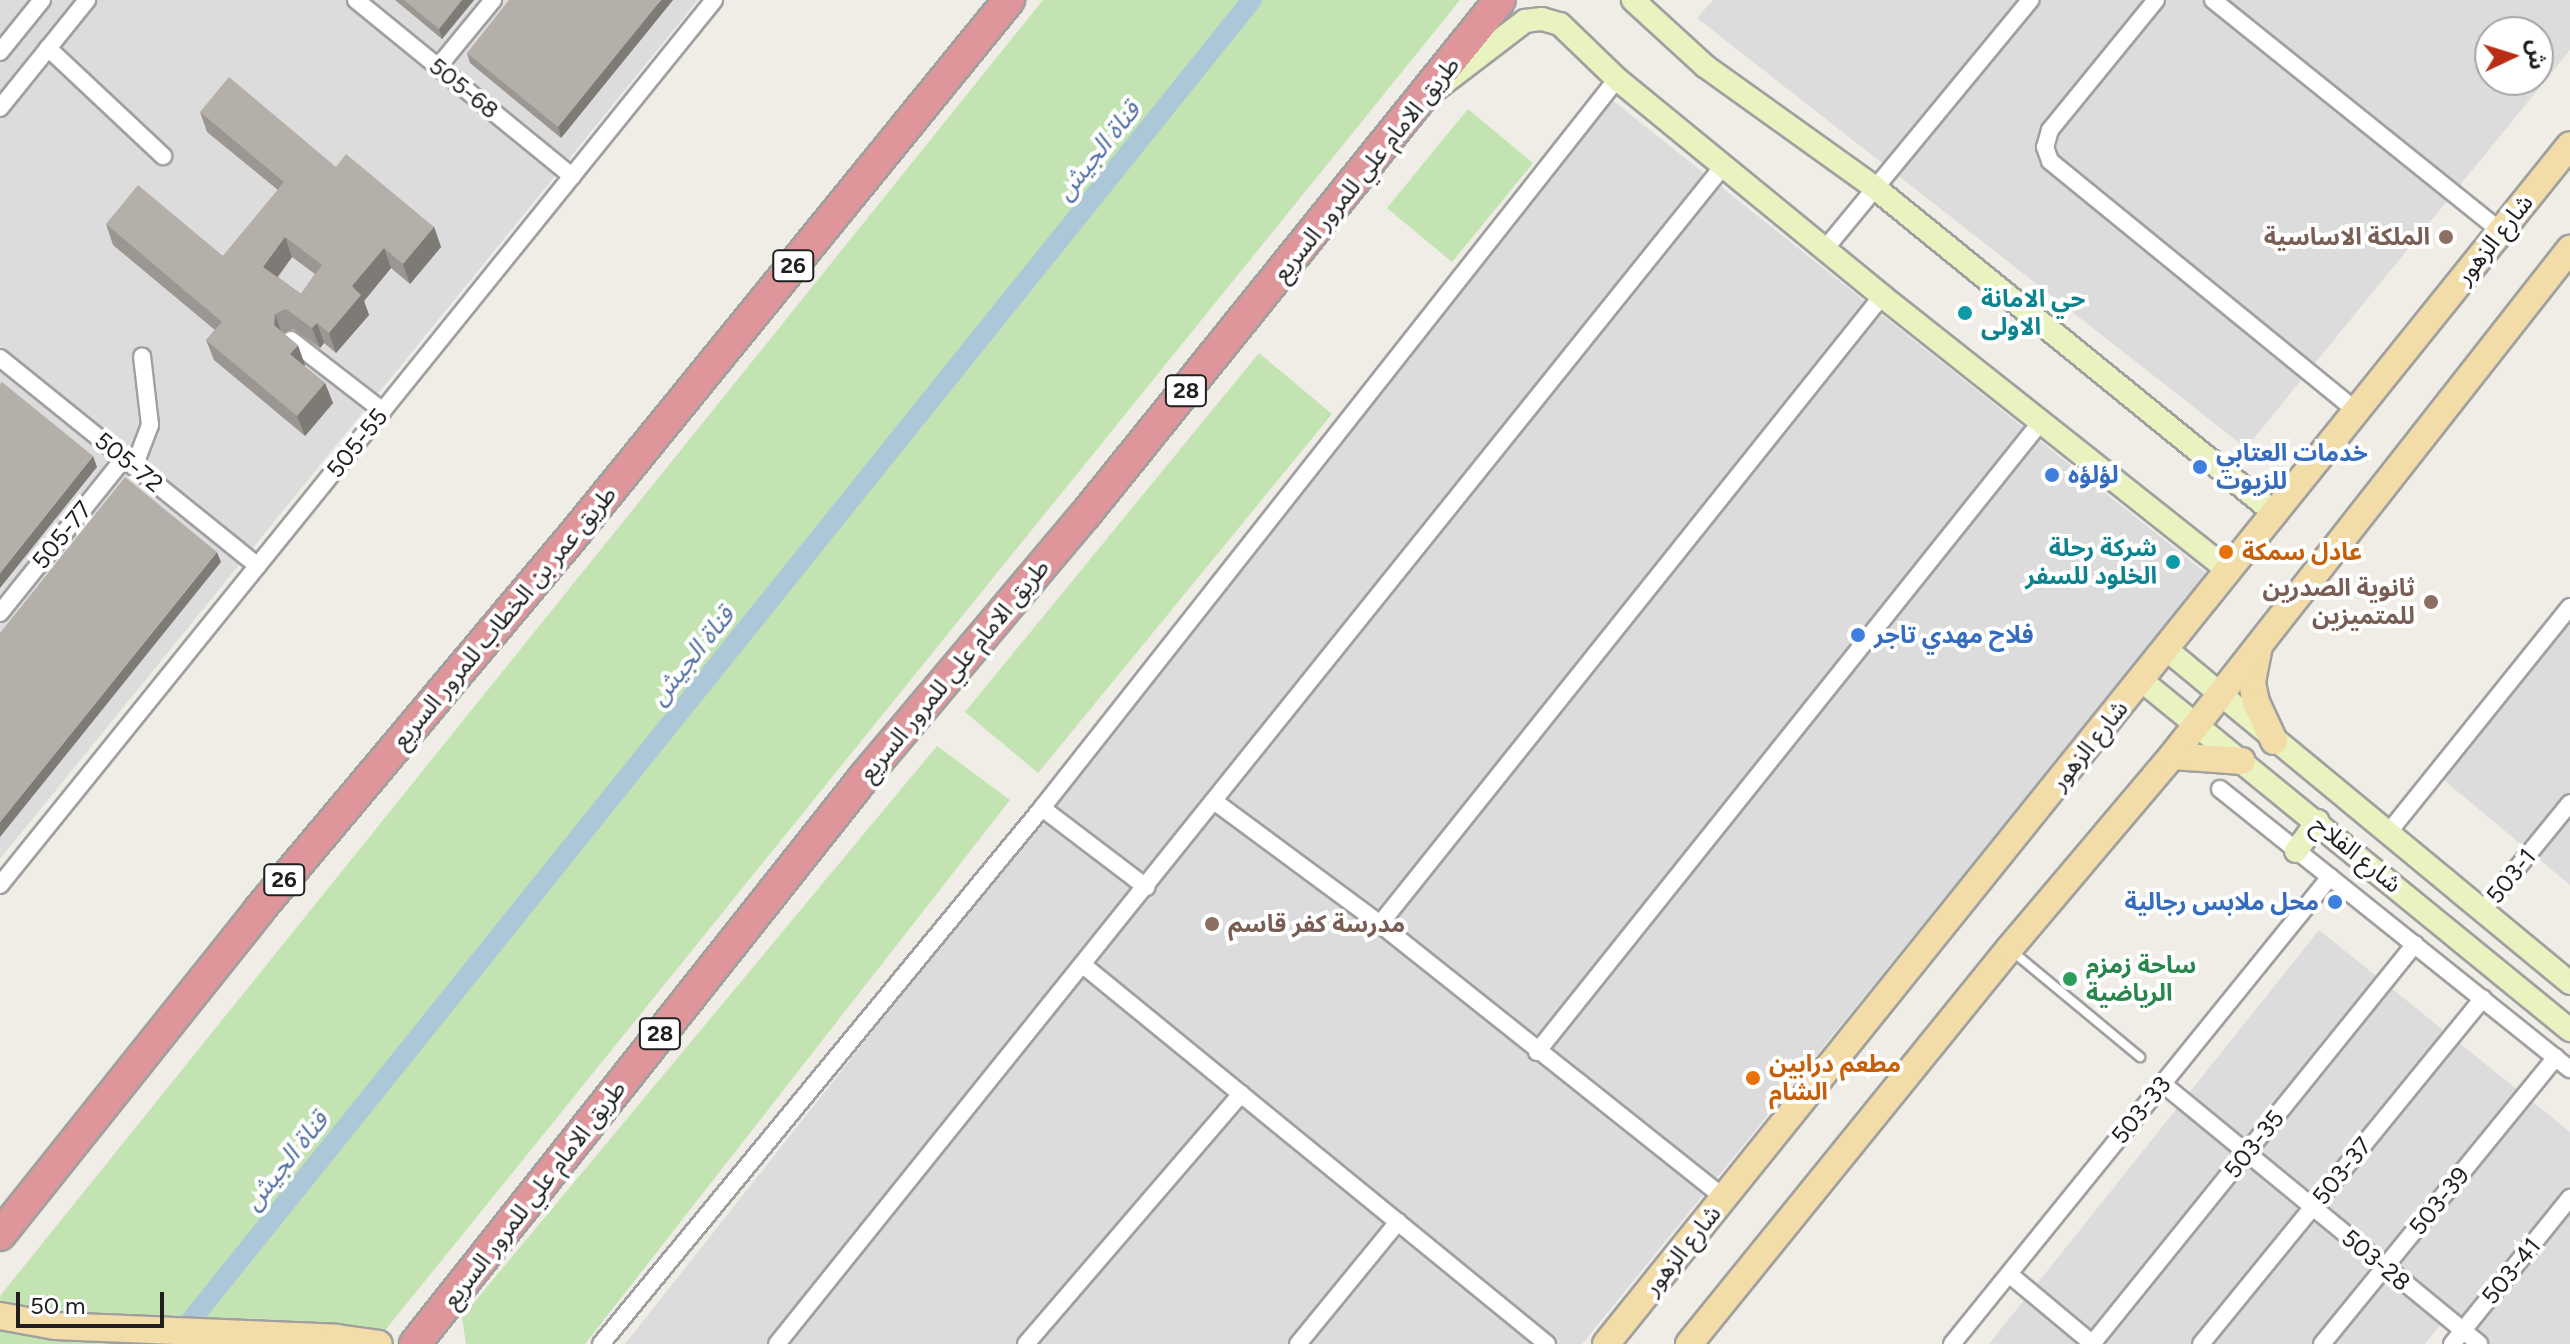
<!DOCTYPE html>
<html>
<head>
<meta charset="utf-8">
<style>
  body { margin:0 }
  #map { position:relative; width:2570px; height:1344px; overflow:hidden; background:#efede6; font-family:Figtree,"Noto Sans Arabic",sans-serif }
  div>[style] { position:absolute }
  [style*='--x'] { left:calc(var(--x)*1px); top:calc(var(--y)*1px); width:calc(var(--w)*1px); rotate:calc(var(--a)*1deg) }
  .residential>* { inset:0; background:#dddcdc }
  .grass>* { inset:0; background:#c3e3b2 }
  .canal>* { height:20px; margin:-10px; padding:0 10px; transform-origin:10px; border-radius:10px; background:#abc7d8 }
  .roads { filter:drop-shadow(2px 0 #a0a0a0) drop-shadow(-2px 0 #a0a0a0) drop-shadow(0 2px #a0a0a0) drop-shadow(0 -2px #a0a0a0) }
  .lane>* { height:8px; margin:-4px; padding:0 4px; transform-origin:4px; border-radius:4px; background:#fff }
  .street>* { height:16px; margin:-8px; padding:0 8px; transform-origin:8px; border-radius:8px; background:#fff }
  .secondary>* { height:22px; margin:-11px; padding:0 11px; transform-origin:11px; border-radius:11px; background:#e9f3c0 }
  .primary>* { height:26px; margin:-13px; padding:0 13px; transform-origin:13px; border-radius:13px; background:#f2dca8 }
  .highway>* { height:30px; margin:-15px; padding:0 15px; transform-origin:15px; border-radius:15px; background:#de969a }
  .wall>* { inset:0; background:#9b9691 }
  .shaded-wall>* { inset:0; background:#7e7a76 }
  .building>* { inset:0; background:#b4afa9 }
  .dots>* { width:22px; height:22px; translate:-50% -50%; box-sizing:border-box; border:4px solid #fff; border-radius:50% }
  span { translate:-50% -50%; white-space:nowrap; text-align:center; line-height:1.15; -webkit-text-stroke:8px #fff; paint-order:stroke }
  .shield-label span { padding:2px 6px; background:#fff; border:2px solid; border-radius:6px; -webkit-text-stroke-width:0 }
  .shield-label { font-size:22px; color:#1f1f1f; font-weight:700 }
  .street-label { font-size:24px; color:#1f1f1f }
  .education-label { font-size:24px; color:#785e54; font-weight:700 }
  .right { translate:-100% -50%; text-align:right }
  .left { translate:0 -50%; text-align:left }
  .culture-label { font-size:24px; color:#0d838f; font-weight:700 }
  .shop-label { font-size:24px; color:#366cbe; font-weight:700 }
  .food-label { font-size:24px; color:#c56008; font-weight:700 }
  .leisure-label { font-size:24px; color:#27864d; font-weight:700 }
  .water-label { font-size:26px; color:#5572a5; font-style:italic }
  .north { position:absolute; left:2474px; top:16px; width:80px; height:80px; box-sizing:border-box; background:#fff; border:2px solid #a5a5a5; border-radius:50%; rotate:86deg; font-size:22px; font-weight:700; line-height:32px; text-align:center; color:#1f1f1f }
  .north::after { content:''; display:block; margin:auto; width:28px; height:36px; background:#b92c15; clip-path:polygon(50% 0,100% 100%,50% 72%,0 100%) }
  .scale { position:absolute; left:16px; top:1292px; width:148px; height:36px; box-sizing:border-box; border:4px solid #1f1f1f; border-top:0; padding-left:10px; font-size:24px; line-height:28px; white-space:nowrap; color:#1f1f1f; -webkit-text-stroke:6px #fff; paint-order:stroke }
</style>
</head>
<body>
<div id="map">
  <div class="residential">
    <div style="clip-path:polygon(0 0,698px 0,0 859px)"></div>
    <div style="clip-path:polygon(evenodd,1713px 0,2570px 0,2570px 50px,2246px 448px,1697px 18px,1713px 0,2490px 32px,2538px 32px,2538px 80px,2490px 80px,2490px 32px)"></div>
    <div style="clip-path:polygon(1611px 99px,2207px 574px,1582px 1344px,625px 1344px)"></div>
    <div style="clip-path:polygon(2570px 616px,2570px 885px,2439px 776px)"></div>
    <div style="clip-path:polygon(2319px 930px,2570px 1132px,2570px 1344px,2487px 1344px,2449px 1314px,2425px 1344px,1989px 1344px)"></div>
  </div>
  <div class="grass">
    <div style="clip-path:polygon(1043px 0,1460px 0,374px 1344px,0 1344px,0 1296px)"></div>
    <div style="clip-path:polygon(1468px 109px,1533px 163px,1452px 262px,1387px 208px)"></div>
    <div style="clip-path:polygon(1259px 353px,1332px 414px,1038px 773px,965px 712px)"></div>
    <div style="clip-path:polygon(937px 746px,1010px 800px,585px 1344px,466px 1344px,462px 1317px)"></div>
  </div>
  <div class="canal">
    <div style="--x:172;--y:1344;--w:1724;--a:-51.22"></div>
  </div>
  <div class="roads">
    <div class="lane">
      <div style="--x:2013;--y:952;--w:165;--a:39.6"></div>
    </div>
    <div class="street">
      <div style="--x:356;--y:0;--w:279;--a:39.2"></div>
      <div style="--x:2156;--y:0;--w:168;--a:129.2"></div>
      <div style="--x:2050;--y:130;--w:18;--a:106"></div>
      <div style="--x:2045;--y:147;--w:15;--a:70"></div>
      <div style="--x:2050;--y:161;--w:397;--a:39.2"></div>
      <div style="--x:2213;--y:0;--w:368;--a:38.8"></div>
      <div style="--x:48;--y:48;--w:158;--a:43.2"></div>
      <div style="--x:0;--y:52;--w:67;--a:-51.1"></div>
      <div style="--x:438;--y:67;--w:87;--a:-50.6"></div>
      <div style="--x:0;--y:108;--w:139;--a:-51.1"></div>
      <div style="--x:1825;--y:249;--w:323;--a:-50.5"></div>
      <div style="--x:291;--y:340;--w:116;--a:37.7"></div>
      <div style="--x:0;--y:358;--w:331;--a:38.9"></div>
      <div style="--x:134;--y:467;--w:45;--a:-69.1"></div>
      <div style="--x:150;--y:425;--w:69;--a:-96.6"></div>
      <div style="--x:0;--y:613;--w:198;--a:-51.3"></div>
      <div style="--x:2220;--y:789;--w:448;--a:38.7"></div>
      <div style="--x:1214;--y:801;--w:207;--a:36.5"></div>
      <div style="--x:1380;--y:924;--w:440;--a:38.5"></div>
      <div style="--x:1042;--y:808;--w:131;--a:37.2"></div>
      <div style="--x:2388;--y:833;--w:290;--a:-51.2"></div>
      <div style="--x:0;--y:885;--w:1137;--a:-51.1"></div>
      <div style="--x:2482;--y:911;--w:139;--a:-50.8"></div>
      <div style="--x:1380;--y:924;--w:804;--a:-51.36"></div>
      <div style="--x:1083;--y:965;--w:599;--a:39.24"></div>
      <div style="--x:1537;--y:1052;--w:804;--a:-51.36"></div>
      <div style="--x:2163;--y:1084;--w:409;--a:39.4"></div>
      <div style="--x:2009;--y:1274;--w:109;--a:39.8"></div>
      <div style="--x:601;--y:1344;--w:694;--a:-50.55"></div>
      <div style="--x:1042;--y:808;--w:928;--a:-51.74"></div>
      <div style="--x:777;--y:1344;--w:1512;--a:-51.23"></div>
      <div style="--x:1026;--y:1344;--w:330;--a:-49.3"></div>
      <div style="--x:1298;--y:1344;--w:158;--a:-50.7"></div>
      <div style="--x:1952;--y:1344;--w:601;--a:-51.01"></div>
      <div style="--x:2092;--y:1344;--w:514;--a:-51.08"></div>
      <div style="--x:2201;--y:1344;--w:446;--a:-50.8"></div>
      <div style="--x:2322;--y:1344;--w:370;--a:-50.8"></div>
      <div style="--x:2452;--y:1344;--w:188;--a:-51.1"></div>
    </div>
    <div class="secondary">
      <div style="--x:1633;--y:0;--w:98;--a:42.5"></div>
      <div style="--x:1705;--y:66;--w:208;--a:35.6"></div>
      <div style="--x:1874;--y:187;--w:518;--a:39.13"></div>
      <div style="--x:1436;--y:89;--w:112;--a:-37.4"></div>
      <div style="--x:1525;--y:21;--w:17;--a:-7"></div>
      <div style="--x:1542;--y:19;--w:19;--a:16"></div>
      <div style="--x:1560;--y:24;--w:79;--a:44"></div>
      <div style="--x:1617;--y:79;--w:343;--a:39.3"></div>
      <div style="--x:1882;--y:296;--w:443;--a:38.4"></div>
      <div style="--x:2166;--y:649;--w:524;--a:39.58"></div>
      <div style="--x:2141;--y:680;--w:554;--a:39.21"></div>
      <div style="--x:2296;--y:851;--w:37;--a:-54"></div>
    </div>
    <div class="primary">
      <div style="--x:2259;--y:646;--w:38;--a:101"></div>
      <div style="--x:2252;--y:683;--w:19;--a:78"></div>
      <div style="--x:2256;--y:702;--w:43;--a:65.2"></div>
      <div style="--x:2172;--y:756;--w:70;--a:4.1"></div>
      <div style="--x:0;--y:1316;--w:56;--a:10.3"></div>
      <div style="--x:55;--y:1326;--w:282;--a:2.4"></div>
      <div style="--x:337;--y:1338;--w:42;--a:8.1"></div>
      <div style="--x:1606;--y:1344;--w:1538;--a:-51.2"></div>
      <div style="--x:1689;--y:1344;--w:508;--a:-50.99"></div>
      <div style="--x:2009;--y:949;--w:253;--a:-49.8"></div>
      <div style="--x:2172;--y:756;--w:645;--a:-51.87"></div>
    </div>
    <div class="highway">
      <div style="--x:0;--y:1235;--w:416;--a:-51.4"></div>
      <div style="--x:259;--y:910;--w:495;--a:-50"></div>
      <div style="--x:577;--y:531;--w:685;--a:-50.87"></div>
      <div style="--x:415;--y:1344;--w:725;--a:-51.61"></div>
      <div style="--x:865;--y:776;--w:341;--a:-49.9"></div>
      <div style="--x:1085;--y:515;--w:661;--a:-51.14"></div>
    </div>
  </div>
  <div class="wall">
    <div style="clip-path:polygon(395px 0,474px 0,442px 39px)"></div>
    <div style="clip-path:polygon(673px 0,561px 138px,470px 63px,467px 53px)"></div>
    <div style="clip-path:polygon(evenodd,200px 112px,336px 167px,434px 227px,441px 247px,410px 284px,391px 268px,364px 301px,369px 315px,336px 353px,324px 343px,320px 348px,293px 329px,284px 333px,305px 365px,304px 366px,325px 383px,333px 403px,305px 436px,214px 360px,206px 340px,215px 330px,113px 245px,106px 224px,223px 256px,278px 190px,207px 132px,200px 112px,292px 257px,315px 274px,301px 294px,278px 277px,292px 257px)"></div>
  </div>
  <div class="shaded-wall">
    <div style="clip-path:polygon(462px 0,474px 0,442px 39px,439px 29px)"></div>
    <div style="clip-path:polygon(661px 0,673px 0,561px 138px,558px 127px)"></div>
    <div style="clip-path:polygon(434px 227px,441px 247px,410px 284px,403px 264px)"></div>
    <div style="clip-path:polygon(285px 237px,292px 257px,270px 287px,263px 267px)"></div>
    <div style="clip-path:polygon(384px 248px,391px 268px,364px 301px,369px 315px,336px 353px,329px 333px,352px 286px)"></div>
    <div style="clip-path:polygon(275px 314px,282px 334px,274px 325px)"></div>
    <div style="clip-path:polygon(317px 323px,324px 343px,320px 348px,312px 328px)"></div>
    <div style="clip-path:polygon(298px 345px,305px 365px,297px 374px,290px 354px)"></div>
    <div style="clip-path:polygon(325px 383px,333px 403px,305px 436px,297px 416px)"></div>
    <div style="clip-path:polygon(93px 456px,97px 467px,0 588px,0 573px)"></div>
    <div style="clip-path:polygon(217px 552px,221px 562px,0 837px,0 822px)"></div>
  </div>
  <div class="building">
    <div style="clip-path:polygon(404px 0,462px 0,439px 29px)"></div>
    <div style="clip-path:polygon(509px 0,661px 0,558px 127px,467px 53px)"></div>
    <div style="clip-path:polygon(evenodd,229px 77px,336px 167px,346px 154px,434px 227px,403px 264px,384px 248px,352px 286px,361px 295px,329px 333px,317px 323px,312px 328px,286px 309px,275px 314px,274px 325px,298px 345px,290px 354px,325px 383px,297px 416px,206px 340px,222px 322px,106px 224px,138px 185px,223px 256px,284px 182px,200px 112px,229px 77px,285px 237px,322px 265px,301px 294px,263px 267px,285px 237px)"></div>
    <div style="clip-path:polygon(2px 382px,93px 456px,0 573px,0 384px)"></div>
    <div style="clip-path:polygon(125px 477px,217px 552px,0 822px,0 633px)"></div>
  </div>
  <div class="dots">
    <div style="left:2446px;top:237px;background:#8d6e63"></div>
    <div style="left:1965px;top:313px;background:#0f9aa8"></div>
    <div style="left:2200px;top:467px;background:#3f7fe0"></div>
    <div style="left:2052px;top:475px;background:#3f7fe0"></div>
    <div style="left:2226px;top:552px;background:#e8710a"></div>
    <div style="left:2173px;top:562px;background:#0f9aa8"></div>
    <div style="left:2431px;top:602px;background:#8d6e63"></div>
    <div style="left:1858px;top:635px;background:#3f7fe0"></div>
    <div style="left:2335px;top:902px;background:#3f7fe0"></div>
    <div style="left:1212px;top:924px;background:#8d6e63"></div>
    <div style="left:2070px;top:979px;background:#2e9e5b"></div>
    <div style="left:1753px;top:1078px;background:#e8710a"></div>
  </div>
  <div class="shield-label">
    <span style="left:793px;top:266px">26</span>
    <span style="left:1186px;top:391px">28</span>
    <span style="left:284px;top:880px">26</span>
    <span style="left:660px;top:1034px">28</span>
  </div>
  <div class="street-label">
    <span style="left:464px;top:88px;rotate:39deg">505-68</span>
    <span style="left:1366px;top:169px;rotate:-51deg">طريق الامام علي للمرور السريع</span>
    <span style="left:2494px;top:239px;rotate:-51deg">شارع الزهور</span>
    <span style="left:357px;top:443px;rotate:-51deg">505-55</span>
    <span style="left:129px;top:462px;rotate:39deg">505-72</span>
    <span style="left:62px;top:535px;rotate:-51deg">505-77</span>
    <span style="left:504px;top:617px;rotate:-50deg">طريق عمر بن الخطاب للمرور السريع</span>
    <span style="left:954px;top:670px;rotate:-50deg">طريق الامام علي للمرور السريع</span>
    <span style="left:2089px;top:745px;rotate:-51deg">شارع الزهور</span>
    <span style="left:2357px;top:854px;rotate:39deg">شارع الفلاح</span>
    <span style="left:2511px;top:876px;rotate:-51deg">503-1</span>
    <span style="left:2141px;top:1110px;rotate:-51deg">503-33</span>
    <span style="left:2254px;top:1144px;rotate:-51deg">503-35</span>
    <span style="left:2342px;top:1171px;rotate:-51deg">503-37</span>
    <span style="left:534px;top:1194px;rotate:-52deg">طريق الامام علي للمرور السريع</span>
    <span style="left:2439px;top:1201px;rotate:-51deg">503-39</span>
    <span style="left:1682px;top:1250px;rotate:-51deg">شارع الزهور</span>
    <span style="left:2376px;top:1260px;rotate:40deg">503-28</span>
    <span style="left:2511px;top:1271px;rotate:-51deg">503-41</span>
  </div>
  <div class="education-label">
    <span class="right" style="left:2430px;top:237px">الملكة الاساسية</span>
    <span class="right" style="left:2415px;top:602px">ثانوية الصدرين<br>للمتميزين</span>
    <span class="left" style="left:1228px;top:924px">مدرسة كفر قاسم</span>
  </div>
  <div class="culture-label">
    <span class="left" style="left:1981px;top:313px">حي الامانة<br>الاولى</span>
    <span class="right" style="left:2157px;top:562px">شركة رحلة<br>الخلود للسفر</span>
  </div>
  <div class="shop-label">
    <span class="left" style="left:2216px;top:467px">خدمات العتابي<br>للزيوت</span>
    <span class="left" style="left:2068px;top:475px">لؤلؤه</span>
    <span class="left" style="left:1874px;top:635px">فلاح مهدي تاجر</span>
    <span class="right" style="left:2319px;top:902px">محل ملابس رجالية</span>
  </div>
  <div class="food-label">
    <span class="left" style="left:2242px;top:552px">عادل سمكة</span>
    <span class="left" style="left:1769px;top:1078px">مطعم درابين<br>الشام</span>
  </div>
  <div class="leisure-label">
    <span class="left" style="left:2086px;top:979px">ساحة زمزم<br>الرياضية</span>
  </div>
  <div class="water-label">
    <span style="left:1098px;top:151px;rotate:-51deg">قناة الجيش</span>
    <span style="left:692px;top:656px;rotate:-51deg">قناة الجيش</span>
    <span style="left:286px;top:1161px;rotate:-51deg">قناة الجيش</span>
  </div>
  <div class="north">ش</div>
  <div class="scale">50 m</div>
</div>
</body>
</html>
